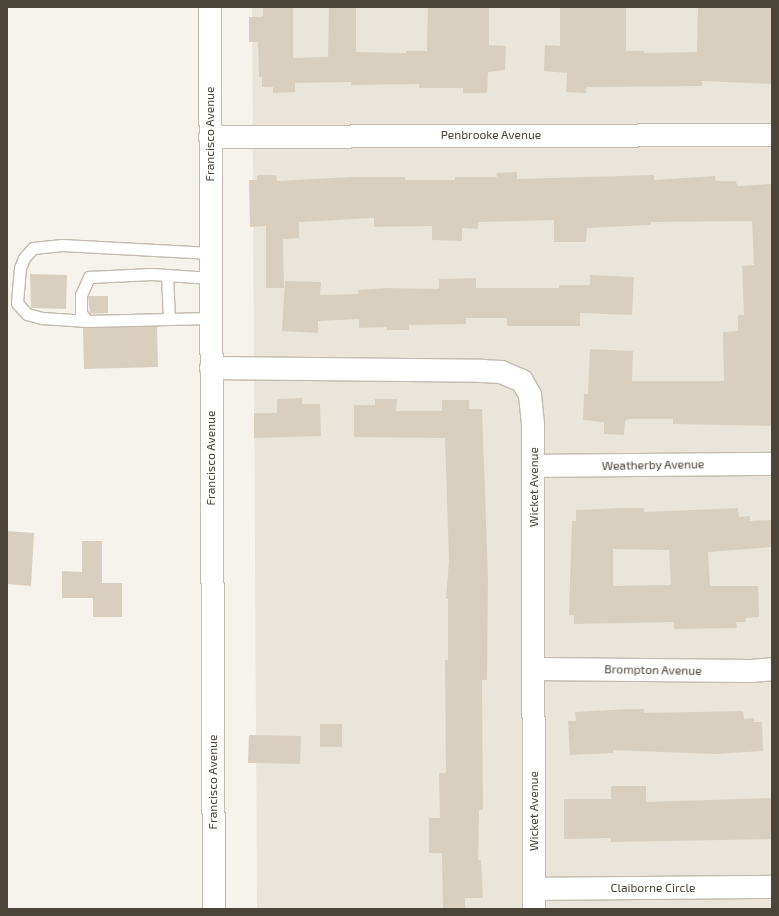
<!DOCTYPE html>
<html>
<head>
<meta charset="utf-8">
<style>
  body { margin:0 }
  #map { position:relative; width:779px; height:916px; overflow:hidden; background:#f6f3ec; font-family:"Exo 2",sans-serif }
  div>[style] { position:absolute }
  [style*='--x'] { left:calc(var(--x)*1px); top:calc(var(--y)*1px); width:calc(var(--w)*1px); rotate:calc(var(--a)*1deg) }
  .residential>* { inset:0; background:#eae5da }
  .building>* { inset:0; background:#d8cfc1 }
  .roads { filter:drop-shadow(1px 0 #c2bbae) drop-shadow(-1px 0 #c2bbae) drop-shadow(0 1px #c2bbae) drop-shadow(0 -1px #c2bbae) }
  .service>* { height:11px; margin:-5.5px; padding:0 5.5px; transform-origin:5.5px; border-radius:5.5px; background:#fff }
  .minor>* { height:22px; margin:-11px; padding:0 11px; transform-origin:11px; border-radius:11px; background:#fff }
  span { translate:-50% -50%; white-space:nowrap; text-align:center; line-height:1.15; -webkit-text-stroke:3px #fff; paint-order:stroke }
  .street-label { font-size:12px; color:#4b4439 }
  .frame { position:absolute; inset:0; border:8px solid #4b4439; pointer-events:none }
</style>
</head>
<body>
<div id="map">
  <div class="residential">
    <div style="clip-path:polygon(252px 7px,772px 7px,772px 909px,257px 909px)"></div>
  </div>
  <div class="building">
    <div style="clip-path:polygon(263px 7px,293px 7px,293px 58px,328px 57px,329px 7px,356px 7px,356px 52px,406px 53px,406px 51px,427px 51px,428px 7px,489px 7px,489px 45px,506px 46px,505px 70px,488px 72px,487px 93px,463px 93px,463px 88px,419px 88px,419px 84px,351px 85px,351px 82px,295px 83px,295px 92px,273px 93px,273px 87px,262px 87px,262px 77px,259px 77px,258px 42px,249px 42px,249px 17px,263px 17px)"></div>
    <div style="clip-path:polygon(560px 7px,626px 7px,626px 51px,644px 51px,644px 53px,697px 52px,698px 7px,772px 7px,772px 84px,702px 81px,702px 86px,587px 87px,586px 93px,566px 92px,567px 73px,544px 71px,545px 45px,560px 46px)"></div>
    <div style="clip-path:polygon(517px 172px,517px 179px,654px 175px,654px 180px,715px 176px,716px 181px,736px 181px,737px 186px,772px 184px,772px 426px,673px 424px,673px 419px,629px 419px,625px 421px,624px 435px,604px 434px,604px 422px,583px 420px,584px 394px,588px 394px,590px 349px,633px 351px,632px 381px,724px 381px,723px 332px,738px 331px,738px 315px,744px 315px,742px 266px,754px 265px,752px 221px,651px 222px,651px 225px,587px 228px,586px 242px,554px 242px,554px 220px,478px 222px,478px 229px,462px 228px,462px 241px,432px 240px,432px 226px,374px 227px,374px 218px,299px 222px,299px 238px,283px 239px,284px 288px,266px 288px,266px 226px,250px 227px,249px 180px,257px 180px,257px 175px,276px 175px,277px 181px,353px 177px,405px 177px,405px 180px,455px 180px,455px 177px,497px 177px,496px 173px)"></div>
    <div style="clip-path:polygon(30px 274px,67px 275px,66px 309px,31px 308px)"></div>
    <div style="clip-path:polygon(590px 275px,634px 277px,632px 315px,580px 313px,580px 326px,507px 326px,507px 318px,466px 318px,466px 324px,409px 325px,409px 330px,387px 330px,387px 327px,359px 328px,359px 319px,318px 321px,318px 333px,282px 331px,285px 281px,321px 282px,320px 295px,358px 294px,358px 290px,388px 288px,439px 289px,439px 279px,476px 278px,476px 288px,559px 288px,559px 285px,590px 285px)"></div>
    <div style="clip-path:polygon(88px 296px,108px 296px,108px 313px,90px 314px)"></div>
    <div style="clip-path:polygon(157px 326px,158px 367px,84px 369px,83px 328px)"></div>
    <div style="clip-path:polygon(302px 398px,302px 404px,320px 404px,321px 436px,254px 438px,254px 413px,277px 413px,277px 399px)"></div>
    <div style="clip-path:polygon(375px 399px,397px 399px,396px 411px,442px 411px,442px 400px,469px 400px,469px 409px,482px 409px,488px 578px,487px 680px,482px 680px,483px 810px,479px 810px,478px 860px,481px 860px,483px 898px,465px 898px,465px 909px,443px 909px,442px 853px,429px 853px,429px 818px,440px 818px,439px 773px,446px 773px,445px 660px,448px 660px,448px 599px,446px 599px,449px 560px,445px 438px,354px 437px,354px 405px,375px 405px)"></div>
    <div style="clip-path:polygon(evenodd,621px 508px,644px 508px,644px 512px,738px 508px,739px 517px,750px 516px,750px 521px,772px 520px,772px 547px,708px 552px,710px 586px,758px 586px,759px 617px,746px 618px,746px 622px,736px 622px,737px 628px,674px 629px,674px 622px,574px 624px,574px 615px,569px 615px,572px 521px,576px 521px,576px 510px,621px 508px,613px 549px,669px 550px,671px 585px,613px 586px,613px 549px)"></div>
    <div style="clip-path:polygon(7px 531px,34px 533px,31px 586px,7px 584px)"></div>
    <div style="clip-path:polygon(82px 541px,102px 541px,102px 583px,122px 583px,122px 617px,93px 617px,93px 598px,62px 598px,62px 571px,82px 572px)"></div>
    <div style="clip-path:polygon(628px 709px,644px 709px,644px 713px,743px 711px,744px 719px,754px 718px,754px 722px,762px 722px,763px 751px,714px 754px,613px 750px,613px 753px,570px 755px,568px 721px,576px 721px,575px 712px)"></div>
    <div style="clip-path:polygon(320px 724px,342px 724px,342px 747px,320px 747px)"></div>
    <div style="clip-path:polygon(249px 735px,301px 736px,300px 764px,248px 763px)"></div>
    <div style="clip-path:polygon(611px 786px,646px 786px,646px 802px,772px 798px,772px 839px,611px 842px,611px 838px,564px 839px,564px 799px,611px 799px)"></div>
  </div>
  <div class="roads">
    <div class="service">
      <div style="--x:211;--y:253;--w:149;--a:-176.9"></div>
      <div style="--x:62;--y:245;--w:29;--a:174"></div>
      <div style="--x:33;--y:248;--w:13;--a:132"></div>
      <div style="--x:24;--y:258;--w:11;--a:112"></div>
      <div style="--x:20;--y:268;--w:35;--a:95"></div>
      <div style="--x:17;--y:303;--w:15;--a:48"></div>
      <div style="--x:27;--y:314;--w:16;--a:15"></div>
      <div style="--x:42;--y:318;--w:45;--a:3.8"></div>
      <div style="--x:87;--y:321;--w:124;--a:-1.4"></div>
      <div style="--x:167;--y:275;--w:44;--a:87.4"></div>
      <div style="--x:87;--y:321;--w:10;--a:-127"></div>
      <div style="--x:81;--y:313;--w:18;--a:-90"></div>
      <div style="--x:81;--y:295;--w:20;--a:-66"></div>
      <div style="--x:89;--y:277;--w:63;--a:-2.7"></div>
      <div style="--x:152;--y:274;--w:59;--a:3.9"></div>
    </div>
    <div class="minor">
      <div style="--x:210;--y:7;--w:902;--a:89.75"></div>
      <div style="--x:210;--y:137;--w:562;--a:-0.2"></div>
      <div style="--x:211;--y:368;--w:271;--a:0.6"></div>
      <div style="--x:482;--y:371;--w:19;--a:3"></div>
      <div style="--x:501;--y:372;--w:23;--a:23"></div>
      <div style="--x:522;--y:381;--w:16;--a:60"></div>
      <div style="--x:530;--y:395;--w:30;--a:84"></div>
      <div style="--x:533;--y:425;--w:484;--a:89.9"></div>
      <div style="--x:534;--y:466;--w:238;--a:-0.5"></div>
      <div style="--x:534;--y:669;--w:217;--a:0.5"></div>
      <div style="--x:751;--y:671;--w:21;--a:-5"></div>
      <div style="--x:535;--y:889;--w:237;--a:-0.5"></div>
    </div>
  </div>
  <div class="street-label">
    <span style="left:210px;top:134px;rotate:-90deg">Francisco Avenue</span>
    <span style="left:491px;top:135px">Penbrooke Avenue</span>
    <span style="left:211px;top:458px;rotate:-90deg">Francisco Avenue</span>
    <span style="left:653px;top:465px;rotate:-1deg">Weatherby Avenue</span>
    <span style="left:534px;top:487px;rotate:-90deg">Wicket Avenue</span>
    <span style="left:653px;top:670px;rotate:1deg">Brompton Avenue</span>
    <span style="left:213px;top:782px;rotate:-90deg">Francisco Avenue</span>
    <span style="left:534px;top:811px;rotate:-90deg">Wicket Avenue</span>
    <span style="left:653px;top:888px">Claiborne Circle</span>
  </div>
  <div class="frame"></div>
</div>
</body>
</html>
